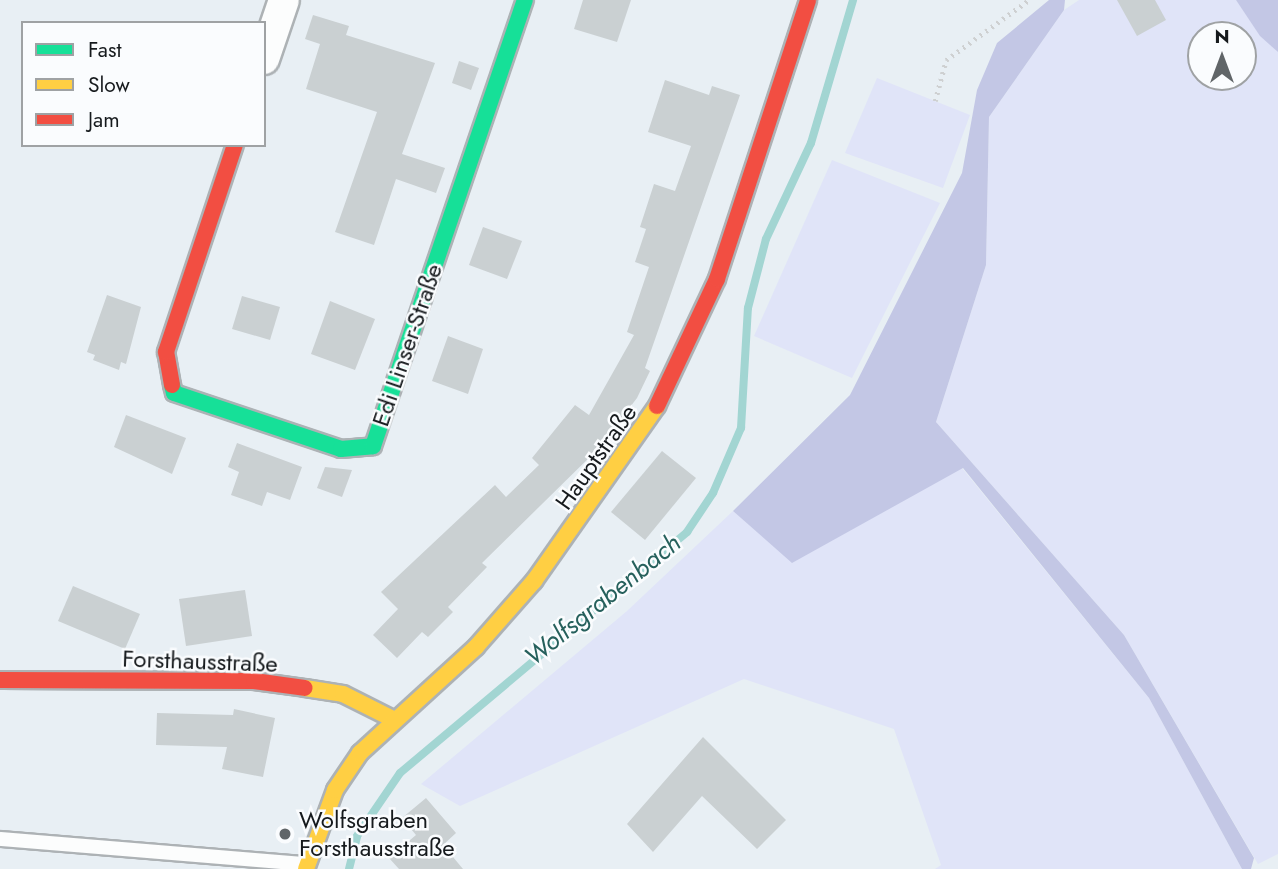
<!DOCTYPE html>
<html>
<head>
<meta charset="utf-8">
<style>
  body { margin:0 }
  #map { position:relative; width:1278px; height:869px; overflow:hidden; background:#e8eff4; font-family:Jost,sans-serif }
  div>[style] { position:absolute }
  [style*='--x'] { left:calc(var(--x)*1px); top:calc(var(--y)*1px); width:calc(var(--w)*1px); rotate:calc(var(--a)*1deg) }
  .green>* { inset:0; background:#e0e4f8 }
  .forest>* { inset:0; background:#c3c7e5 }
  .stream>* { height:8px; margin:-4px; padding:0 4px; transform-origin:4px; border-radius:4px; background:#a2d5d2 }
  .building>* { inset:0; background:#cad0d2 }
  .path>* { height:4.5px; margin-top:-2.25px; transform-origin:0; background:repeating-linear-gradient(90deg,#ced0d1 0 2px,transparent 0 7px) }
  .roads { filter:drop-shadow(2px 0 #adb2b5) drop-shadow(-2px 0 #adb2b5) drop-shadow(0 2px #adb2b5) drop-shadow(0 -2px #adb2b5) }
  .lane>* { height:14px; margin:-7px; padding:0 7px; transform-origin:7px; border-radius:7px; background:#fcfdfd }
  .street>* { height:30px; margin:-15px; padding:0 15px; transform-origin:15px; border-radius:15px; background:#fcfdfd }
  .fast>* { height:16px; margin:-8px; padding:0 8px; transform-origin:8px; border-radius:8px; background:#16e098 }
  .slow>* { height:16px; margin:-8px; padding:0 8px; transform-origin:8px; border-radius:8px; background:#ffcf43 }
  .jam>* { height:16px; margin:-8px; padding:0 8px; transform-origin:8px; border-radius:8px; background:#f24e42 }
  .dots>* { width:19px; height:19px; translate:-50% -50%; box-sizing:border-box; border:4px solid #fafcfe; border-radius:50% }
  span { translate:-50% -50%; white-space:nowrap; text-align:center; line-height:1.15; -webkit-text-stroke:5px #fafcfe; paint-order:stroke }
  .street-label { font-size:24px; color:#161a1d }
  .poi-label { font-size:24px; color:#161a1d }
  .left { translate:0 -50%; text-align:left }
  .water-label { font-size:26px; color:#26605c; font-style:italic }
  .legend { position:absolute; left:21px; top:21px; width:245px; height:126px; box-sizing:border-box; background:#fafcfe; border:2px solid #9fa2a4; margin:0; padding:9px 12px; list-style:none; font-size:21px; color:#161a1d }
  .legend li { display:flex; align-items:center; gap:14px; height:35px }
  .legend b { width:35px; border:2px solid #9fa2a4 }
  .north { position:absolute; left:1187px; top:21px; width:70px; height:70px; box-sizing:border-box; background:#fafcfe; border:2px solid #9fa2a4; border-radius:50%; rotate:0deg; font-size:19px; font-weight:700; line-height:28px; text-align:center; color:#161a1d }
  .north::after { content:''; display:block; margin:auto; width:24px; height:32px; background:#606568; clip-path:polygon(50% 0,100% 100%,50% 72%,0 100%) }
</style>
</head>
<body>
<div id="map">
  <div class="green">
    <div style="clip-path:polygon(evenodd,1079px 0,1236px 0,1278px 52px,1278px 854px,1258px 864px,1124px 635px,936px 422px,986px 265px,989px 117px,1064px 10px,1079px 0,1201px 35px,1243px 35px,1243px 77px,1201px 77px,1201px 35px)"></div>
    <div style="clip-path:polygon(877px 78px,970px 115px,943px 188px,845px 153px)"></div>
    <div style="clip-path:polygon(832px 160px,940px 203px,852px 378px,754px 336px)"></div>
    <div style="clip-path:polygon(962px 468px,1149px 698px,1242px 869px,935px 869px,941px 865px,894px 729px,744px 679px,460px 806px,421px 784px,627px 611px,733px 511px,792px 562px)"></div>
  </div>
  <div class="forest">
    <div style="clip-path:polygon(1049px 0,1065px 0,1064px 10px,989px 117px,986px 265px,936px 422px,1124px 635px,1254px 858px,1251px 869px,1242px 869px,1149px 698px,963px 468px,792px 563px,733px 511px,850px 395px,962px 173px,977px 90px,997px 43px)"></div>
    <div style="clip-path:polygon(1236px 0,1278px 0,1278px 52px,1260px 36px)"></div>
  </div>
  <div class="stream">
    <div style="--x:349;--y:869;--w:34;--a:-76"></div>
    <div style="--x:357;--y:836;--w:76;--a:-55.7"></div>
    <div style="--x:400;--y:773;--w:375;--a:-40"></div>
    <div style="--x:687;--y:532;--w:47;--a:-56.3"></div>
    <div style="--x:713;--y:493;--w:71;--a:-66.7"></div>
    <div style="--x:741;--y:428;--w:120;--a:-86.7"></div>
    <div style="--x:748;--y:308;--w:71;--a:-75.4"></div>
    <div style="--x:766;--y:239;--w:106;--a:-64.9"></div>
    <div style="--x:811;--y:143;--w:149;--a:-73.6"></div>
  </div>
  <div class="building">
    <div style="clip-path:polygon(583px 0,631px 0,617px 42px,574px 29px)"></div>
    <div style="clip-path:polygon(1117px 0,1155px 0,1166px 20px,1137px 36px)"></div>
    <div style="clip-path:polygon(313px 15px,349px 26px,346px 35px,435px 63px,402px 154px,445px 168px,436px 193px,396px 179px,374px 245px,335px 232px,377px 112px,306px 89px,320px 44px,305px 39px)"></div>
    <div style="clip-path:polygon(459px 61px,479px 68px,471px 90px,452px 83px)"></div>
    <div style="clip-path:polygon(665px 80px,709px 95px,712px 86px,740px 95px,645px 368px,650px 371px,637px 398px,598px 449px,482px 563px,487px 567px,448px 607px,453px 612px,428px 637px,422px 632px,397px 658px,373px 635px,398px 609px,381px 592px,495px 485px,506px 497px,539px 465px,532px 458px,575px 405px,589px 415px,634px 335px,627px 332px,649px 267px,635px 262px,646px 229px,640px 227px,654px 184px,675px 191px,691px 146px,648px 132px)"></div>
    <div style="clip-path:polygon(483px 227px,522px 241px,507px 279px,469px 265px)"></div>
    <div style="clip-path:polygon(107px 295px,141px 307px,126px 364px,121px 362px,119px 370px,93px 360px,95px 355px,87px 352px)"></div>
    <div style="clip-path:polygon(242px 296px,280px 307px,270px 340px,232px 329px)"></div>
    <div style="clip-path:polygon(330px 301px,375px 319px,355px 370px,311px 354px)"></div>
    <div style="clip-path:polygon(448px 336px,483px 349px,468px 394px,432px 381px)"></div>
    <div style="clip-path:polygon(126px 415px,186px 438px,172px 474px,114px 447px)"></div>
    <div style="clip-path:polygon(237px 443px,302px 467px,290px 500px,267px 492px,262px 506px,231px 495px,239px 472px,228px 467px)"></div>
    <div style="clip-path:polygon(662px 451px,696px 478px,645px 540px,611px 512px)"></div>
    <div style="clip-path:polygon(325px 467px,352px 470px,342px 497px,317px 488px)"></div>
    <div style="clip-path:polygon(73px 586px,140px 614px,125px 649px,58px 621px)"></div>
    <div style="clip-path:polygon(245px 590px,252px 636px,186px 646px,179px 599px)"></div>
    <div style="clip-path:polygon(234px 709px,275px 718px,263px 777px,222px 769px,227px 747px,156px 745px,157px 713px,233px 715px)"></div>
    <div style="clip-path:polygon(703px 737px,786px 820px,757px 849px,702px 796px,653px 852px,627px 824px)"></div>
    <div style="clip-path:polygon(426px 798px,456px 833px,443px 845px,463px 869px,399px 869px,389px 858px,416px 835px,402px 818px)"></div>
  </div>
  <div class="path">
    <div style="--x:935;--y:101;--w:42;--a:-75"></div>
    <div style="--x:946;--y:60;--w:102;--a:-35.9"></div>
  </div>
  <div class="roads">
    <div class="lane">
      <div style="--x:0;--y:839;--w:306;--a:4.7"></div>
    </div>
    <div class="street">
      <div style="--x:264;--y:59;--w:62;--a:-71.3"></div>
    </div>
    <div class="fast">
      <div style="--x:172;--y:385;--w:8;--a:76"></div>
      <div style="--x:174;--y:393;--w:176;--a:18.5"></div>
      <div style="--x:341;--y:449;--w:32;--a:-5"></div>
      <div style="--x:373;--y:446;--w:471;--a:-71.2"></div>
    </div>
    <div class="slow">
      <div style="--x:305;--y:688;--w:38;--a:9"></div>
      <div style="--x:343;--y:694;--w:56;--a:26.6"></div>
      <div style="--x:306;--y:869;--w:84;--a:-69.8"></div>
      <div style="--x:335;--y:790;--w:45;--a:-56"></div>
      <div style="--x:360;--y:753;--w:157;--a:-42.4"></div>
      <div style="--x:476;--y:647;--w:88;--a:-48.7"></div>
      <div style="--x:534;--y:581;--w:214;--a:-54.9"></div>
    </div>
    <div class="jam">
      <div style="--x:172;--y:385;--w:34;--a:-100"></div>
      <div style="--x:166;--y:352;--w:218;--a:-71.6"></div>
      <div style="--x:657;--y:406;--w:140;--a:-64.7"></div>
      <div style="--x:717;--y:279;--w:293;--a:-71.9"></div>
      <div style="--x:0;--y:680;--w:254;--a:0.2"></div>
      <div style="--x:254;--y:681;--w:51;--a:7.8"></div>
    </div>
  </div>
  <div class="dots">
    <div style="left:285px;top:834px;background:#606568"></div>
  </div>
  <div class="street-label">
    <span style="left:407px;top:345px;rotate:-71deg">Edi Linser-Straße</span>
    <span style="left:596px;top:457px;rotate:-55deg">Hauptstraße</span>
    <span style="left:200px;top:661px;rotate:2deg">Forsthausstraße</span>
  </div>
  <div class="poi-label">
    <span class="left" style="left:299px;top:834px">Wolfsgraben<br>Forsthausstraße</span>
  </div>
  <div class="water-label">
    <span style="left:603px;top:600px;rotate:-39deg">Wolfsgrabenbach</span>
  </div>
  <ul class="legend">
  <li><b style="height:9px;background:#16e098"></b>Fast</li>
  <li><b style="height:9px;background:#ffcf43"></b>Slow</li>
  <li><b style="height:9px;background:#f24e42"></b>Jam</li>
  </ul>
  <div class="north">N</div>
</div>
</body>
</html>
